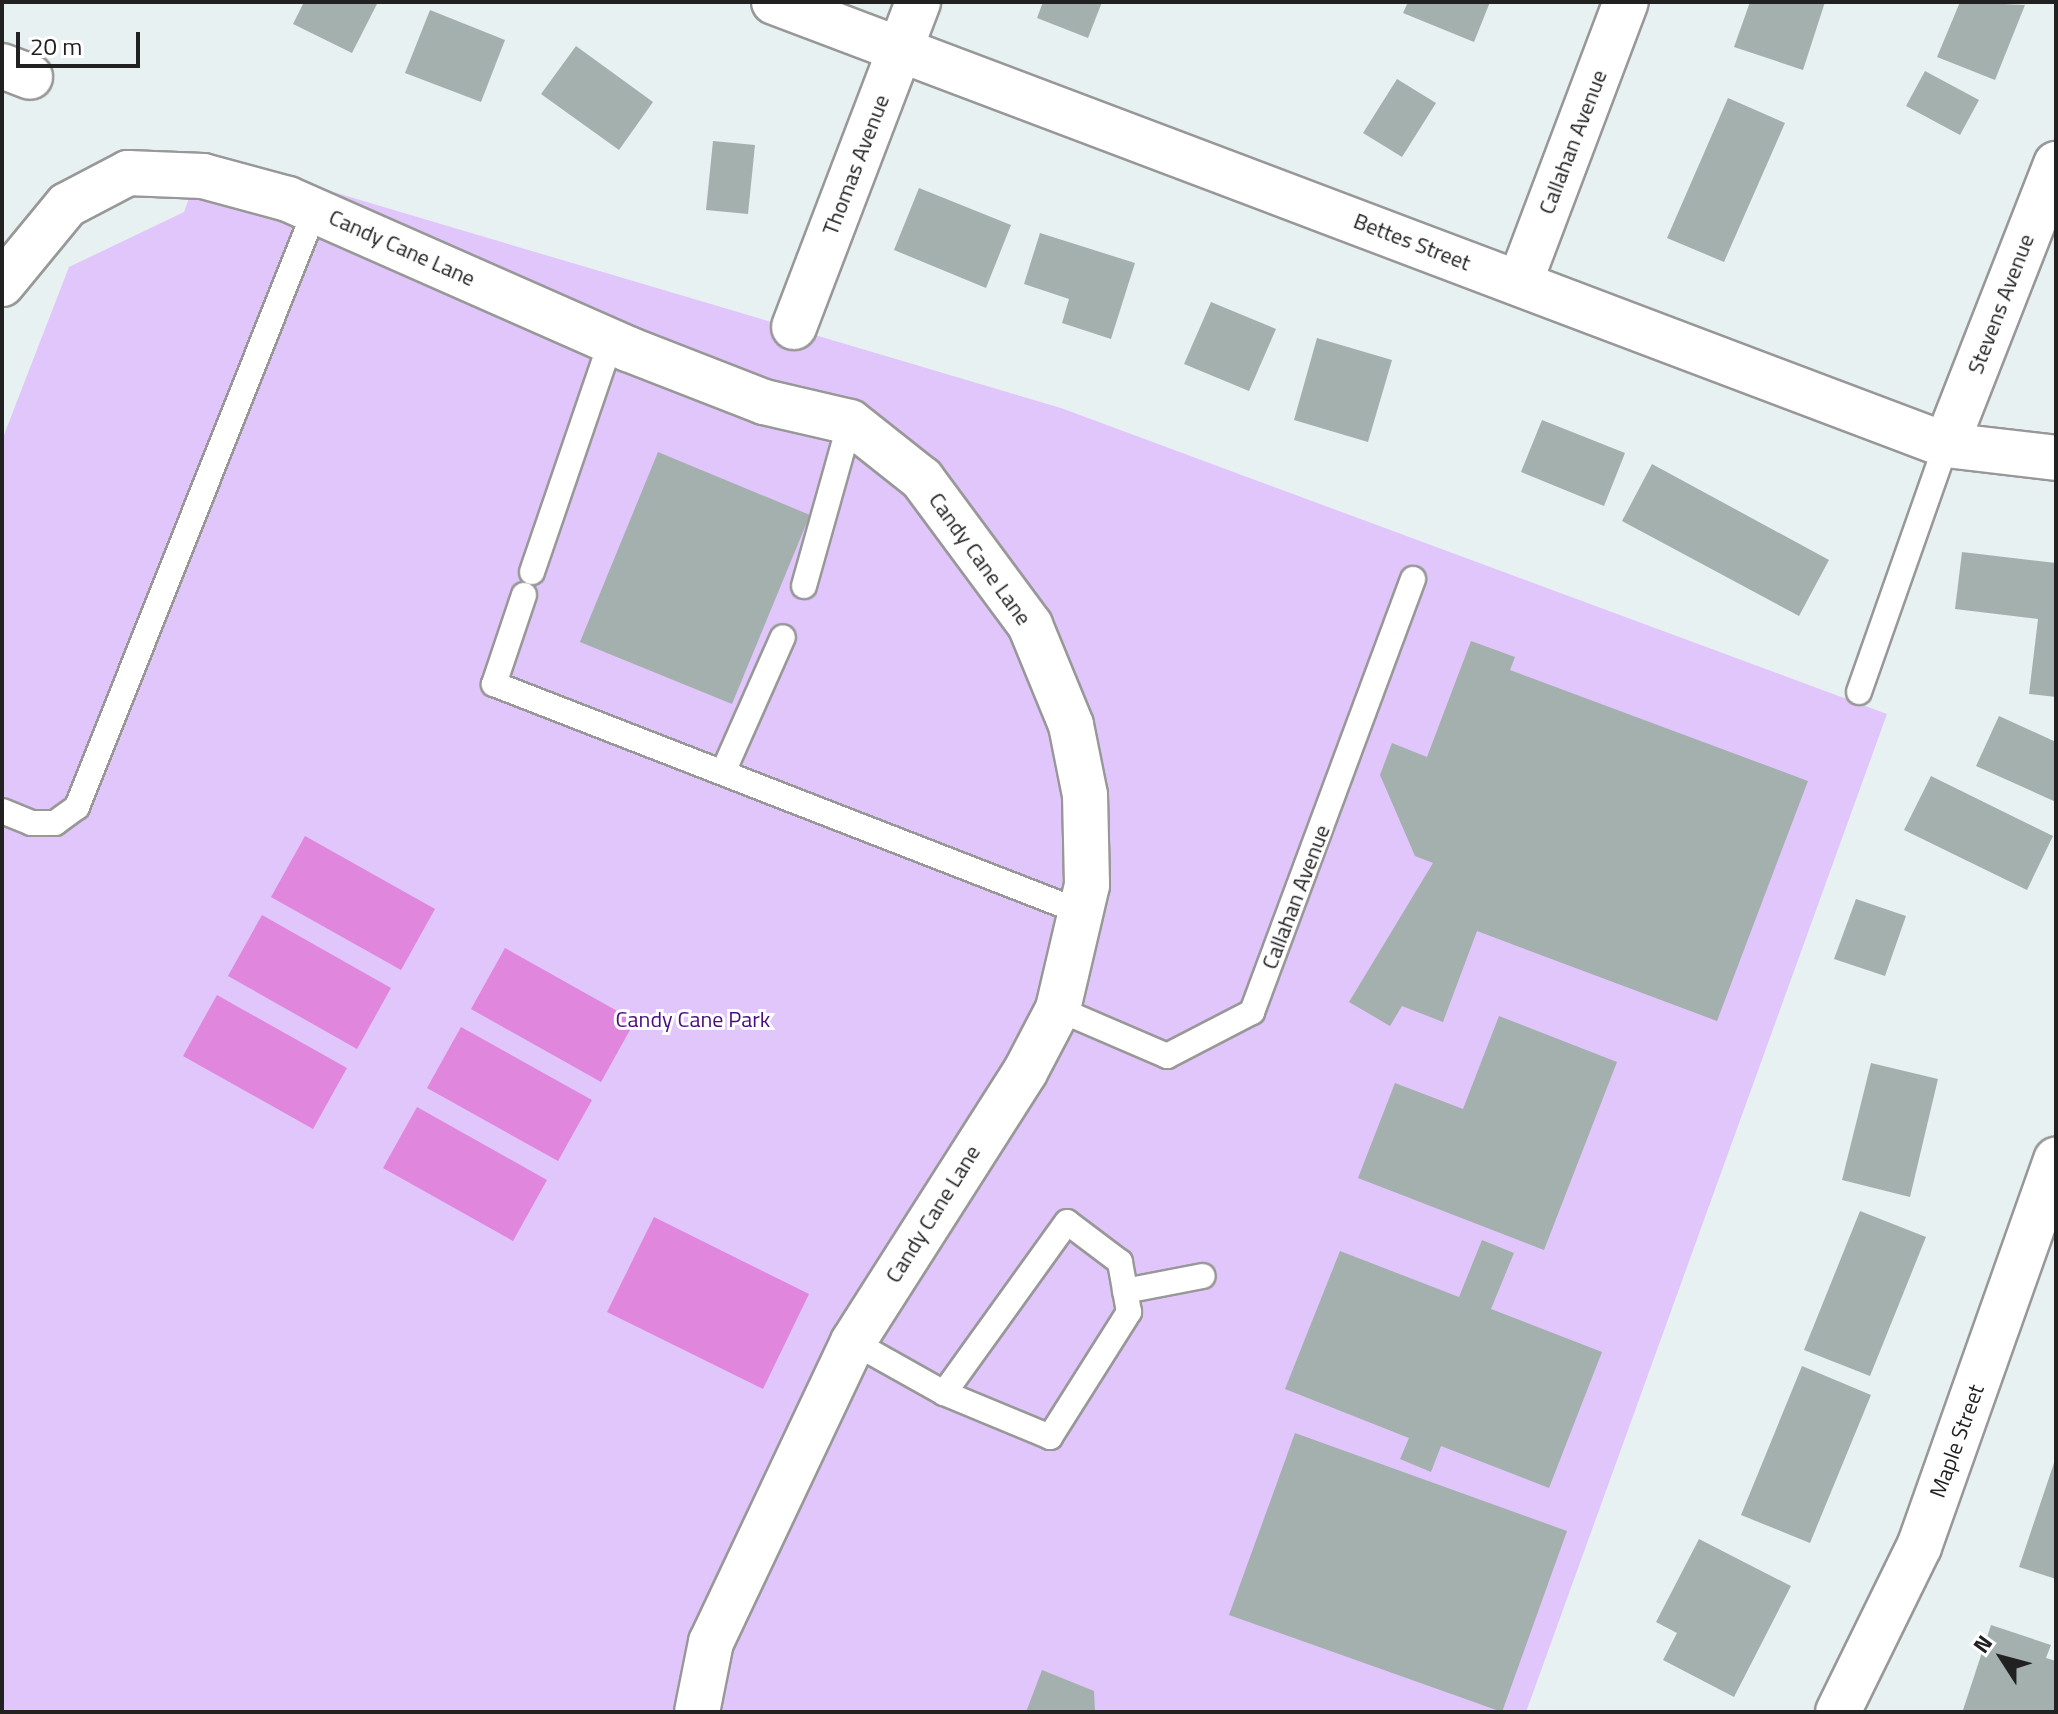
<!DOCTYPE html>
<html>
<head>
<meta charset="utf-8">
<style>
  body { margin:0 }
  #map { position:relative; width:2058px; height:1714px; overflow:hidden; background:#e8f1f1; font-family:"Titillium Web",sans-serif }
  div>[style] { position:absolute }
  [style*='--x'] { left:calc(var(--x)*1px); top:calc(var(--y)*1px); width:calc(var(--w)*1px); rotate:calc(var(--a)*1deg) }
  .park>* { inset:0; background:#e0c6fa }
  .pitch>* { inset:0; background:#e086dd }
  .building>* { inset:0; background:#a3b0ae }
  .roads { filter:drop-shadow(2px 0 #989898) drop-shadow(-2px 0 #989898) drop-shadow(0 2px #989898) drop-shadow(0 -2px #989898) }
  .service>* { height:24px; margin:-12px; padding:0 12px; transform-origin:12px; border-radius:12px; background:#fff }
  .minor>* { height:44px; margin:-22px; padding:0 22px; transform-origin:22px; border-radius:22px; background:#fff }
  span { translate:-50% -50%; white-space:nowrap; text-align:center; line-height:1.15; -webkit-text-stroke:6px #fff; paint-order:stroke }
  .street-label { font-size:22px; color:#212121 }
  .park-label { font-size:22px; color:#480b83 }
  .frame { position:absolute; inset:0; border:4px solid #212121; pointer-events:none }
  .north { position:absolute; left:1962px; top:1618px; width:80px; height:80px; -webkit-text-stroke:6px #fff; paint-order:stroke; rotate:306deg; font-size:22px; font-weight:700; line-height:32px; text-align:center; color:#212121 }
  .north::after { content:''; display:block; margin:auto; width:28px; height:36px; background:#212121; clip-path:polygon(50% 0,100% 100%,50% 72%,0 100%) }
  .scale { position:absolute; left:16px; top:32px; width:124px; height:36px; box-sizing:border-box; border:4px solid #212121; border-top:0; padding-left:10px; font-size:24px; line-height:28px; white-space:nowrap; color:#212121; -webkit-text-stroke:6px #fff; paint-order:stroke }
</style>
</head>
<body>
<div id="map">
  <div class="park">
    <div style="clip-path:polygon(205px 154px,1061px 408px,1887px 714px,1526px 1712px,2px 1712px,2px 440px,69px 267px,184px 212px)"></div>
  </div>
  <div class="pitch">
    <div style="clip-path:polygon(305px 836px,435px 909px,401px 970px,271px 897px)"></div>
    <div style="clip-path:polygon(262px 915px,391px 988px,357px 1049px,228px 976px)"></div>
    <div style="clip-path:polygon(505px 948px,635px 1021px,601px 1082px,471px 1009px)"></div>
    <div style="clip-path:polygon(217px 995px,347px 1068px,313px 1129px,183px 1056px)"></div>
    <div style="clip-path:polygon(461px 1027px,592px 1100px,558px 1161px,427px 1088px)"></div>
    <div style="clip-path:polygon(417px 1107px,547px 1180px,513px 1241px,383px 1168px)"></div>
    <div style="clip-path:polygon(654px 1217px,809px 1294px,763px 1389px,607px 1312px)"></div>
  </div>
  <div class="building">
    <div style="clip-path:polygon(304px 2px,378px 2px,352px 53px,293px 24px)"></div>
    <div style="clip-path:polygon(1043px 2px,1102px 2px,1088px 38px,1037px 18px)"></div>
    <div style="clip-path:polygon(1408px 2px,1490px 2px,1474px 42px,1403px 13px)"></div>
    <div style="clip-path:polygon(1750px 2px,1825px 2px,1803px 70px,1734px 47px)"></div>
    <div style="clip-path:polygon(1960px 2px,2025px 5px,1995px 80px,1937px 57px)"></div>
    <div style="clip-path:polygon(430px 10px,505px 40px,481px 102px,405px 73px)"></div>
    <div style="clip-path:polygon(576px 46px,653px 102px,619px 150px,541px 94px)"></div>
    <div style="clip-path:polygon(1925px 71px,1979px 100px,1960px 135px,1906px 106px)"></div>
    <div style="clip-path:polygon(1397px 79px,1436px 103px,1402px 157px,1363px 133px)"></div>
    <div style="clip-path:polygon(1728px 98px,1785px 123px,1724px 262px,1667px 238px)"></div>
    <div style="clip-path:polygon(713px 141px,755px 145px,748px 214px,706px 210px)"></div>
    <div style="clip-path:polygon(919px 188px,1011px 225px,986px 288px,894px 250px)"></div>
    <div style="clip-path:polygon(1040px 233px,1135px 263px,1111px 339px,1062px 323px,1069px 299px,1024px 284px)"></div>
    <div style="clip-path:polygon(1211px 302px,1276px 329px,1249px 391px,1184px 364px)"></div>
    <div style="clip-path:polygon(1317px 338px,1392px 360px,1368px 442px,1294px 420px)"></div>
    <div style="clip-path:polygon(1542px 420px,1625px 453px,1604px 506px,1521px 472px)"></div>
    <div style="clip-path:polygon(658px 452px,810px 515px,732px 704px,580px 642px)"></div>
    <div style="clip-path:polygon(1652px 464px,1829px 560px,1799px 616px,1622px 521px)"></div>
    <div style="clip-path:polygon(1962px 552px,2056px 563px,2056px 697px,2029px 694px,2038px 619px,1955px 609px)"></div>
    <div style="clip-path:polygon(1471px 641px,1515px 657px,1510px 670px,1808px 781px,1717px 1021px,1477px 931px,1443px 1022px,1402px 1006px,1390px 1026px,1349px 1002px,1433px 863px,1415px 856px,1380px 775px,1392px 743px,1427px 757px)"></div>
    <div style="clip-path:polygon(1999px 716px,2056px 742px,2056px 802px,1976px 766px)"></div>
    <div style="clip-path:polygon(1931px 776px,2053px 836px,2027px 890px,1904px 830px)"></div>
    <div style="clip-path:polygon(1856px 899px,1906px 916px,1885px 976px,1834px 959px)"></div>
    <div style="clip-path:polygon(1499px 1016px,1617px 1062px,1544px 1250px,1358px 1178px,1395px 1083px,1463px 1109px)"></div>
    <div style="clip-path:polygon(1871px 1063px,1938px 1079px,1910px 1197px,1842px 1180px)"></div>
    <div style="clip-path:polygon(1860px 1211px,1926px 1237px,1870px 1376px,1804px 1350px)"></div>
    <div style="clip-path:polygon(1482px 1240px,1514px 1253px,1491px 1309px,1602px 1352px,1549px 1488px,1441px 1446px,1431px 1472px,1400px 1459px,1409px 1438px,1285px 1389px,1340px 1251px,1459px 1297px)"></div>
    <div style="clip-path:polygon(1802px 1366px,1871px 1395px,1810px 1543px,1741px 1515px)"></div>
    <div style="clip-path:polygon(1295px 1433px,1567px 1531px,1502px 1712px,1229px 1615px)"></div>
    <div style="clip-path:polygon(2056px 1457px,2056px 1579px,2019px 1567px)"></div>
    <div style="clip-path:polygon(1699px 1539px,1791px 1586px,1734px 1697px,1663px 1660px,1677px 1633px,1656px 1622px)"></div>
    <div style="clip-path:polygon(1991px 1625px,2051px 1645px,2046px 1658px,2056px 1661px,2056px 1712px,1963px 1710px)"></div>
    <div style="clip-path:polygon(1042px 1670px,1094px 1691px,1095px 1712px,1026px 1712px)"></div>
  </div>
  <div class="roads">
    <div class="service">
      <div style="--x:532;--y:572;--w:244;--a:-71.1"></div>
      <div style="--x:804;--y:586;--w:170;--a:-74.3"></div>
      <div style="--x:524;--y:595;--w:94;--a:108.6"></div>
      <div style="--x:494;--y:684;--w:630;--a:21.23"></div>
      <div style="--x:1859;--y:692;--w:262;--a:-70.6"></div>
      <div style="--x:724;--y:770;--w:145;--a:-66.1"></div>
      <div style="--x:2;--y:811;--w:31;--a:22"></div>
      <div style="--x:31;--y:823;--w:24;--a:0"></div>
      <div style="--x:55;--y:823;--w:27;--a:-36"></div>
      <div style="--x:77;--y:807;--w:643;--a:-68.26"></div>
      <div style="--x:1058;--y:1009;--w:119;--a:23.3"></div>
      <div style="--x:1167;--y:1056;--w:96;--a:-27.4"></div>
      <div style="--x:1252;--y:1012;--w:462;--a:-69.6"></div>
      <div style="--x:1125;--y:1291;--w:79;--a:-10.9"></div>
      <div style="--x:853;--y:1342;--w:104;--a:29.3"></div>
      <div style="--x:944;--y:1393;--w:115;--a:22.5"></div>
      <div style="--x:1050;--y:1437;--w:148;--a:-57.7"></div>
      <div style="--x:1129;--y:1312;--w:51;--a:-100.2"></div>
      <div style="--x:1120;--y:1262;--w:66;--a:-143"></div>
      <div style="--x:1067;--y:1222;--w:211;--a:125.7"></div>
    </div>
    <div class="minor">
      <div style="--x:774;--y:2;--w:1253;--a:20.71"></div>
      <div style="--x:1946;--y:445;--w:111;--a:6.7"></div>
      <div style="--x:2;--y:66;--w:30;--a:21"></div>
      <div style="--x:1520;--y:282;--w:299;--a:-69.3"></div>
      <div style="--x:2;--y:284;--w:102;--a:-50.6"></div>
      <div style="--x:67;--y:205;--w:69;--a:-27.7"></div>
      <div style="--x:128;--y:173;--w:75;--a:2.3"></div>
      <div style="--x:203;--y:176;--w:88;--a:15.1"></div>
      <div style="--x:288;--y:199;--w:372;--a:23.8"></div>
      <div style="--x:628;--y:349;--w:146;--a:21.3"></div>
      <div style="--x:764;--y:402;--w:88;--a:13.1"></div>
      <div style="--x:850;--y:422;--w:92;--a:38.4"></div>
      <div style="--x:922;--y:479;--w:182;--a:53.5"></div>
      <div style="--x:1030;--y:625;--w:108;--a:67.7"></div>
      <div style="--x:1071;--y:725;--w:71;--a:78.7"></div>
      <div style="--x:1085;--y:795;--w:90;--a:88.7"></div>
      <div style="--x:1087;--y:885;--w:127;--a:103.2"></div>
      <div style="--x:1058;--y:1009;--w:71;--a:117.6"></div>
      <div style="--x:1025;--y:1072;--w:320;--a:122.5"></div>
      <div style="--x:853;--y:1342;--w:332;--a:115.3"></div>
      <div style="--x:711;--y:1642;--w:71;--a:101.3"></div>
      <div style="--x:794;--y:327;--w:348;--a:-69.1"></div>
      <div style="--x:1946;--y:445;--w:302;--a:-68.6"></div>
      <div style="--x:1838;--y:1712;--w:184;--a:-63.9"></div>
      <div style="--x:1919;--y:1547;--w:411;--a:-70.5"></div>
    </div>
  </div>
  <div class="street-label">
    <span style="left:1573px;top:142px;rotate:-69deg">Callahan Avenue</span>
    <span style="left:856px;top:165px;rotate:-69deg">Thomas Avenue</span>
    <span style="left:1412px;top:242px;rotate:21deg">Bettes Street</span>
    <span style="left:402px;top:248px;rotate:24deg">Candy Cane Lane</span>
    <span style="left:2001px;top:304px;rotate:-69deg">Stevens Avenue</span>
    <span style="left:980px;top:559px;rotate:54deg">Candy Cane Lane</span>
    <span style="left:1296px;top:897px;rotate:-69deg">Callahan Avenue</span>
    <span style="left:933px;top:1214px;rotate:-58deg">Candy Cane Lane</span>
    <span style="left:1957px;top:1441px;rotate:-70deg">Maple Street</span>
  </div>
  <div class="park-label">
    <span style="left:693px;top:1020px">Candy Cane Park</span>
  </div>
  <div class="frame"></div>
  <div class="north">N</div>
  <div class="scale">20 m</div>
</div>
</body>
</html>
